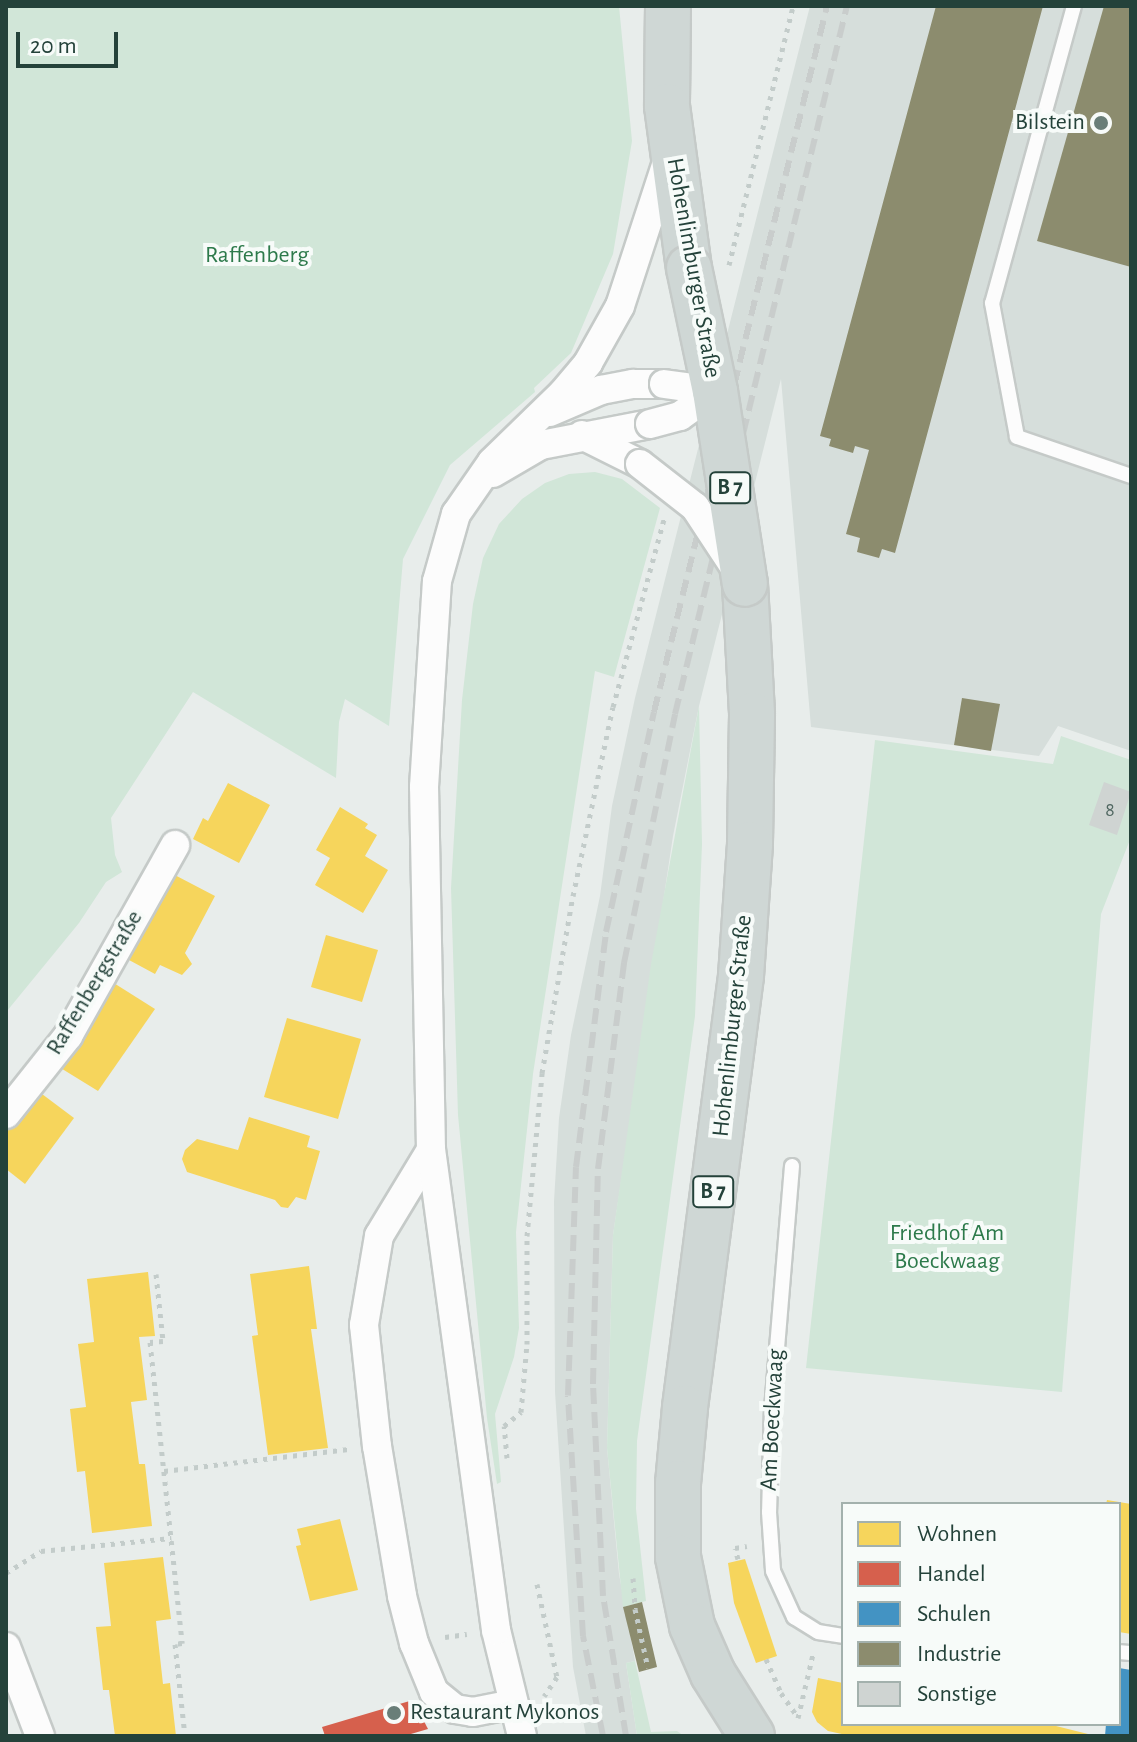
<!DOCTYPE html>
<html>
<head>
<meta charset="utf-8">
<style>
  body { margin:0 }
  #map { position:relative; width:1137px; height:1742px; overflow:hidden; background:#e8edeb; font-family:"Alegreya Sans",sans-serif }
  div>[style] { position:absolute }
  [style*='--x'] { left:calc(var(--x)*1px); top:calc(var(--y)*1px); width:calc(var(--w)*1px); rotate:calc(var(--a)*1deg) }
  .built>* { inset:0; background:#d6dedb }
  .green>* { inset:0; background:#d1e6d8 }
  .homes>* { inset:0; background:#f6d55c }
  .shops>* { inset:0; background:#d6604d }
  .schools>* { inset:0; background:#4393c3 }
  .industry>* { inset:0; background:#8c8c6e }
  .building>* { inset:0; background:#cfd4d2 }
  .path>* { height:5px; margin-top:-2.5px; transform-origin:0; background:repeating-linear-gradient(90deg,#c3ccca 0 4px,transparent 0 10px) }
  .roads { filter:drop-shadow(2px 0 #c5cac8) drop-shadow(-2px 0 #c5cac8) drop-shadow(0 2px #c5cac8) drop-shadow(0 -2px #c5cac8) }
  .service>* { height:14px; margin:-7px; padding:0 7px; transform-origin:7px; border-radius:7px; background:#fcfcfc }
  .minor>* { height:28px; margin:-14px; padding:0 14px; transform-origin:14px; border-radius:14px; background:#fcfcfc }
  .primary>* { height:44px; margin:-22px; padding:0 22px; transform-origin:22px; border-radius:22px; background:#cfd7d5 }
  .rail>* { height:6px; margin-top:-3px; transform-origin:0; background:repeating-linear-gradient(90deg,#c9cdcc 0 16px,transparent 0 24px) }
  .bridges { filter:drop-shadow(2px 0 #c5cac8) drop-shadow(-2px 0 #c5cac8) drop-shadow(0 2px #c5cac8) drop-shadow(0 -2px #c5cac8) }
  .minor-bridge>* { height:28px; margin:-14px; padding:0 14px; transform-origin:14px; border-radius:14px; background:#fcfcfc }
  .primary-bridge>* { height:44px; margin:-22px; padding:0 22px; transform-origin:22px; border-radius:22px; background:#cfd7d5 }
  .dots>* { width:22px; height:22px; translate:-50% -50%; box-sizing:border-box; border:4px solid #f7fbf9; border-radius:50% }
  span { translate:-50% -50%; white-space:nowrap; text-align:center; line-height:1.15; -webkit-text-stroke:8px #f7fbf9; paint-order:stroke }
  .number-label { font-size:20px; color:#506761 }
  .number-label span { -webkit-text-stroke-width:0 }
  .shield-label span { padding:2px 6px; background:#f7fbf9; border:2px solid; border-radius:6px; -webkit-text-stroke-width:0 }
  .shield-label { font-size:22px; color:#24423a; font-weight:700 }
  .poi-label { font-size:24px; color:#24423a }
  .right { translate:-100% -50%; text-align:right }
  .left { translate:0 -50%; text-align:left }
  .park-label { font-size:24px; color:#2d7a4b }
  .street-label { font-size:24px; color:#24423a }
  .frame { position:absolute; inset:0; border:8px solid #24423a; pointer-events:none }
  .legend { position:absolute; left:841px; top:1502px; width:280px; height:224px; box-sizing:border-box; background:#f7fbf9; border:2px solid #a3b1ad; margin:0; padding:10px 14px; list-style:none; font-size:24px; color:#24423a }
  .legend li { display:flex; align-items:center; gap:16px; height:40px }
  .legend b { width:40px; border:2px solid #a3b1ad }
  .scale { position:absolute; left:16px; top:32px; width:102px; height:36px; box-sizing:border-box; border:4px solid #24423a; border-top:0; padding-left:10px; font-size:24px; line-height:28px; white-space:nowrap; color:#24423a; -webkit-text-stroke:6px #f7fbf9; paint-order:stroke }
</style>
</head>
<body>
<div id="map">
  <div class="built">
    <div style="clip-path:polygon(810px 6px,1131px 6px,1131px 751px,1058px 726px,1039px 756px,811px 727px,781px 379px,699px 706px,673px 836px,613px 1235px,607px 1448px,619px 1574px,635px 1661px,626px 1663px,637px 1736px,586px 1736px,573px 1667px,555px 1392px,554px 1201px,559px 1118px,571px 1035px,600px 896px,612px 806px,635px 698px)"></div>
  </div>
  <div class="green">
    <div style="clip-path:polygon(6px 6px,619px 6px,632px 141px,613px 254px,571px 353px,534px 388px,535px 392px,450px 465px,403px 559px,389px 726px,345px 699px,339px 722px,336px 778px,193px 692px,111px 818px,115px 855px,122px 872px,106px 882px,79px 923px,7px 1011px)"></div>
    <div style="clip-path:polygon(595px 472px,622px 479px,660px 508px,614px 677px,595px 671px,533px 1074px,516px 1232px,519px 1328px,514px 1357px,495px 1414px,501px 1482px,497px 1484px,487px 1418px,458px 1115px,451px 888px,462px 700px,473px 604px,483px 558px,499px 524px,522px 499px,545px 483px,569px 474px)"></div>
    <div style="clip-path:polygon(699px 706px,702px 844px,695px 1016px,637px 1441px,636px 1509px,646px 1601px,623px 1607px,607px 1448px,613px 1235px,651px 964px)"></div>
    <div style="clip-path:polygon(1061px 736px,1131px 760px,1131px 837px,1101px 914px,1062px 1392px,806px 1368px,875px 740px,1053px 764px)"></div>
    <div style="clip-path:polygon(635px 1661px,651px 1732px,677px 1731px,684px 1736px,637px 1736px,626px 1663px)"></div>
  </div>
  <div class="homes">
    <div style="clip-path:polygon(228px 783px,270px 805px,239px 863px,193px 839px,203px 818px,208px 821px)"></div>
    <div style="clip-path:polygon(340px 807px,368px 824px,365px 828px,377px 835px,365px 856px,388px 870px,363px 913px,315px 885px,330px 858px,316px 850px)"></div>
    <div style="clip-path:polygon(169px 872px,215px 896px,185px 953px,192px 964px,182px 975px,160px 965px,155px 974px,129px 960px,133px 951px,127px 949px)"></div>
    <div style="clip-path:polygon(326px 935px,378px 950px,362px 1002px,311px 987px)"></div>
    <div style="clip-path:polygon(109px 980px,155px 1009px,98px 1091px,59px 1067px)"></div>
    <div style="clip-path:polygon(287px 1018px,361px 1039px,338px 1119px,264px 1097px)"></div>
    <div style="clip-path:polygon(38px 1091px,74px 1118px,25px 1184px,6px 1169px,6px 1133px)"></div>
    <div style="clip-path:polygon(249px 1117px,310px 1136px,307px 1147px,320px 1151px,306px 1200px,296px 1197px,288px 1208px,281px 1207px,275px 1200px,187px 1172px,182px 1159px,185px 1150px,197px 1139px,238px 1150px)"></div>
    <div style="clip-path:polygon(309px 1266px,317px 1329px,311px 1329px,328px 1448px,268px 1455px,252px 1336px,258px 1335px,250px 1274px)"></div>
    <div style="clip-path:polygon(148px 1272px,155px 1336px,139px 1337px,147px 1400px,131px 1402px,139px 1464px,145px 1464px,152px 1526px,92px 1533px,85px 1471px,77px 1472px,70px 1409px,86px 1407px,78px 1344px,94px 1342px,87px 1279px)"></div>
    <div style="clip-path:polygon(1107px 1500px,1131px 1504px,1131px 1634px,1119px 1632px,1119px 1504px,1106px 1504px)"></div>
    <div style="clip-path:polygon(340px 1519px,358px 1590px,310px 1601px,296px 1546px,301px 1545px,297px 1529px)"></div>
    <div style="clip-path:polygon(163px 1557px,171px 1619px,156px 1621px,163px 1684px,170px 1683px,176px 1736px,115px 1736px,109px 1690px,103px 1690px,96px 1627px,111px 1626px,104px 1563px)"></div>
    <div style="clip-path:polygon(745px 1559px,777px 1656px,756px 1663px,734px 1603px,728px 1563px)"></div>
    <div style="clip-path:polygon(818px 1678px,843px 1683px,843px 1724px,1048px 1724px,1096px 1736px,851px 1736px,828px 1731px,817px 1722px,812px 1712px)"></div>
  </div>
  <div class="shops">
    <div style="clip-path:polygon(413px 1700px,428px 1729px,404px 1736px,325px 1736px,322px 1727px)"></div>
  </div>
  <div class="schools">
    <div style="clip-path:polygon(1119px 1668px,1131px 1670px,1131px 1736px,1105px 1736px,1106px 1724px,1119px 1724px)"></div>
  </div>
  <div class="industry">
    <div style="clip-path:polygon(936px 6px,1043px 6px,895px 553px,882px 549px,879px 558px,857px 552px,860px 538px,846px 534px,869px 450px,855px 446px,853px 453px,829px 446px,831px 439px,820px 436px)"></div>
    <div style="clip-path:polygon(1104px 6px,1131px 6px,1131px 267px,1037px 241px)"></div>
    <div style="clip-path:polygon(962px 698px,1000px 704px,991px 751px,954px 745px)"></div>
    <div style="clip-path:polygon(642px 1602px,657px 1667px,639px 1672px,623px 1607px)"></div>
  </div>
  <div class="building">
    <div style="clip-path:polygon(1104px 782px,1131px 792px,1117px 835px,1089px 825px)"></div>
  </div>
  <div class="path">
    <div style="--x:729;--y:265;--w:267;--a:-76.1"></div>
    <div style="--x:156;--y:1274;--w:67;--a:84"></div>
    <div style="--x:163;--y:1341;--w:13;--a:176"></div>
    <div style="--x:150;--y:1342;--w:303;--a:83.9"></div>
    <div style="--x:182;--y:1643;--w:7;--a:172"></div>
    <div style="--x:175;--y:1644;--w:93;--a:83.8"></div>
    <div style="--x:507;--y:1458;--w:32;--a:-95"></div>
    <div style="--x:504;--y:1426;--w:22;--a:-39"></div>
    <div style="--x:521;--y:1412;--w:68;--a:-85"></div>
    <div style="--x:527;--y:1344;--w:108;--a:-90"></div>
    <div style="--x:527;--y:1236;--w:164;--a:-84.7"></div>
    <div style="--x:542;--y:1073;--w:180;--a:-80.1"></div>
    <div style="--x:573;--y:896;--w:193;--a:-78.1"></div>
    <div style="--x:613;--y:707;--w:195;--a:-74.8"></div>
    <div style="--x:164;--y:1471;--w:186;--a:-6.8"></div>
    <div style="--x:738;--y:1559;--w:11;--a:-105"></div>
    <div style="--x:735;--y:1548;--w:12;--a:-9"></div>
    <div style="--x:6;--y:1573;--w:41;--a:-32.2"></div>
    <div style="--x:41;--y:1551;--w:131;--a:-5.7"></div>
    <div style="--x:633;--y:1578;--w:31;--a:86"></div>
    <div style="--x:635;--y:1609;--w:60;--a:77.6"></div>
    <div style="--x:537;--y:1584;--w:95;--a:77.9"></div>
    <div style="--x:557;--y:1677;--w:23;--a:124"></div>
    <div style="--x:445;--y:1637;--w:22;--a:-8"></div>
    <div style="--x:766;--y:1659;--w:37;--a:66"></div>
    <div style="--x:781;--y:1693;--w:29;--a:55"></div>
    <div style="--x:798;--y:1718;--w:66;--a:-76.8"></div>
  </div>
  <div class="roads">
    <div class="service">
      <div style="--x:1074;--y:6;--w:308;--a:105.4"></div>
      <div style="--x:992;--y:303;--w:136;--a:79.4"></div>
      <div style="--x:1017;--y:437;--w:120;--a:18.9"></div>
      <div style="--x:792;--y:1166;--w:242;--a:94.7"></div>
      <div style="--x:772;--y:1407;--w:105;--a:91.6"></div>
      <div style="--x:769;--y:1512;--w:59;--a:86.1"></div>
      <div style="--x:773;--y:1571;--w:51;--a:65.5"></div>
      <div style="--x:794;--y:1617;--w:28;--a:32"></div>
      <div style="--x:818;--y:1632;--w:25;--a:9"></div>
      <div style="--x:1119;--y:1652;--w:12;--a:5"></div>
    </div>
    <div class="minor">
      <div style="--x:550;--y:412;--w:56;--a:-23.3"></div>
      <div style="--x:601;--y:390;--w:33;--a:-11"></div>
      <div style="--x:633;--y:384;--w:31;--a:0"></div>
      <div style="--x:582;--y:435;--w:65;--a:26.6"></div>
      <div style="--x:493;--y:473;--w:56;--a:-30.3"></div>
      <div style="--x:541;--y:445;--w:111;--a:-10.9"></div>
      <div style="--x:6;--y:1114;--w:100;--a:-51.5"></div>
      <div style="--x:68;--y:1036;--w:219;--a:-60.7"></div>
      <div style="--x:431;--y:1150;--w:100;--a:121.2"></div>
      <div style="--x:379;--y:1236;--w:90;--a:99.6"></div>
      <div style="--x:364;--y:1325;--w:122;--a:83.9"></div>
      <div style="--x:377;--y:1446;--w:152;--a:80.5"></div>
      <div style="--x:402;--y:1596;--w:49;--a:75.7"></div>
      <div style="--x:414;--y:1643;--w:53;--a:67.8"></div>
      <div style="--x:434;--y:1692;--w:27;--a:39"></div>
      <div style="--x:455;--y:1709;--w:18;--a:9"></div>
      <div style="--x:473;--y:1712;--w:41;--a:-11.3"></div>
      <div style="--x:6;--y:1647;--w:95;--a:69.1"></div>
      <div style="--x:522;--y:1736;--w:109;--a:-103.8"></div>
      <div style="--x:496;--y:1630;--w:484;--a:-97.7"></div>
      <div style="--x:431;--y:1150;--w:363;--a:-91.1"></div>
      <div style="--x:424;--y:787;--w:206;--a:-86.4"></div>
      <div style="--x:437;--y:581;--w:70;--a:-74.2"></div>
      <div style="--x:456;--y:514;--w:63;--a:-55.3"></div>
      <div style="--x:492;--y:462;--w:99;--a:-44.2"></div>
      <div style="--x:563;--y:393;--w:39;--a:-50"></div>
      <div style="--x:588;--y:363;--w:65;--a:-60.7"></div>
      <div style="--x:620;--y:306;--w:151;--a:-71.9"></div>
    </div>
    <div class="primary">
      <div style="--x:668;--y:6;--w:100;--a:90.6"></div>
      <div style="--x:667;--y:106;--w:163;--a:82.3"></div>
      <div style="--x:745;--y:584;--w:131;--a:86.9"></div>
      <div style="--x:752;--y:715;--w:129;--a:90.9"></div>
      <div style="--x:750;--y:844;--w:132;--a:93.9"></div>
      <div style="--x:741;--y:976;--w:436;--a:97.4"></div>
      <div style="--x:685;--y:1408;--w:75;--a:95.3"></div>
      <div style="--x:678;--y:1483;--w:74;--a:90"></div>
      <div style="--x:678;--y:1557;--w:70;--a:78.5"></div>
      <div style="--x:692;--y:1626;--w:52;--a:66.4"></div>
      <div style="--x:713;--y:1674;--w:73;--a:57.8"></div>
    </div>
  </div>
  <div class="rail">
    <div style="--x:603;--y:1736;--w:102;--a:-101.3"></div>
    <div style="--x:583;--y:1636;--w:241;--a:-93.6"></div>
    <div style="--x:568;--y:1395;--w:228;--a:-88"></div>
    <div style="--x:576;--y:1167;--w:237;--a:-82.7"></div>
    <div style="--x:606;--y:932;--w:225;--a:-77.7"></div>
    <div style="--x:654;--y:712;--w:727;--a:-76.23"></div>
    <div style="--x:626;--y:1736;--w:142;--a:-99.3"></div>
    <div style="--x:603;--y:1596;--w:212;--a:-92.7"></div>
    <div style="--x:593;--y:1384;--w:215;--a:-88.7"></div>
    <div style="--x:598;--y:1169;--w:208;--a:-82.8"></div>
    <div style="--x:624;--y:963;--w:254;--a:-78.4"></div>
    <div style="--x:675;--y:714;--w:729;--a:-76.35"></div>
  </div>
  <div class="bridges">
    <div class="minor-bridge">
      <div style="--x:664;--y:384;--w:51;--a:7.8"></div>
      <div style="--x:650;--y:424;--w:31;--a:-15"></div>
      <div style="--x:680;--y:416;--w:43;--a:-35.5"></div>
      <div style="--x:640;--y:464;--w:70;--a:38"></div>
      <div style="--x:695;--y:507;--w:77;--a:56.7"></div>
    </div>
    <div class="primary-bridge">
      <div style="--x:689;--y:268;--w:126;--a:78.1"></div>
      <div style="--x:715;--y:391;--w:195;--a:81.2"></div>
    </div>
  </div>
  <div class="dots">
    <div style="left:1101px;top:123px;background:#697e78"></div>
    <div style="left:394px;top:1713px;background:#697e78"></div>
  </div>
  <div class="number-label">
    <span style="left:1110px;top:810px">8</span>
  </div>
  <div class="shield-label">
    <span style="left:730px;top:488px">B 7</span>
    <span style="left:713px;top:1192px">B 7</span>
  </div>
  <div class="poi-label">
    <span class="right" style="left:1085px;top:123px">Bilstein</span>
    <span class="left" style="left:410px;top:1713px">Restaurant Mykonos</span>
  </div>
  <div class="park-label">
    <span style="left:257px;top:256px">Raffenberg</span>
    <span style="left:947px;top:1248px">Friedhof Am<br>Boeckwaag</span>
  </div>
  <div class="street-label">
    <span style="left:693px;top:268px;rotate:80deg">Hohenlimburger Straße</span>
    <span style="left:95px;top:983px;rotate:-59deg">Raffenbergstraße</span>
    <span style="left:733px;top:1026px;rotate:-84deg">Hohenlimburger Straße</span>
    <span style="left:773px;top:1420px;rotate:-87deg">Am Boeckwaag</span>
  </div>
  <div class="frame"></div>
  <ul class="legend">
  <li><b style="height:22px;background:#f6d55c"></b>Wohnen</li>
  <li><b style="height:22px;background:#d6604d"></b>Handel</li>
  <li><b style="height:22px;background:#4393c3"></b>Schulen</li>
  <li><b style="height:22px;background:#8c8c6e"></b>Industrie</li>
  <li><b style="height:22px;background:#cfd4d2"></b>Sonstige</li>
  </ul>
  <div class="scale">20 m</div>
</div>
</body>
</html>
